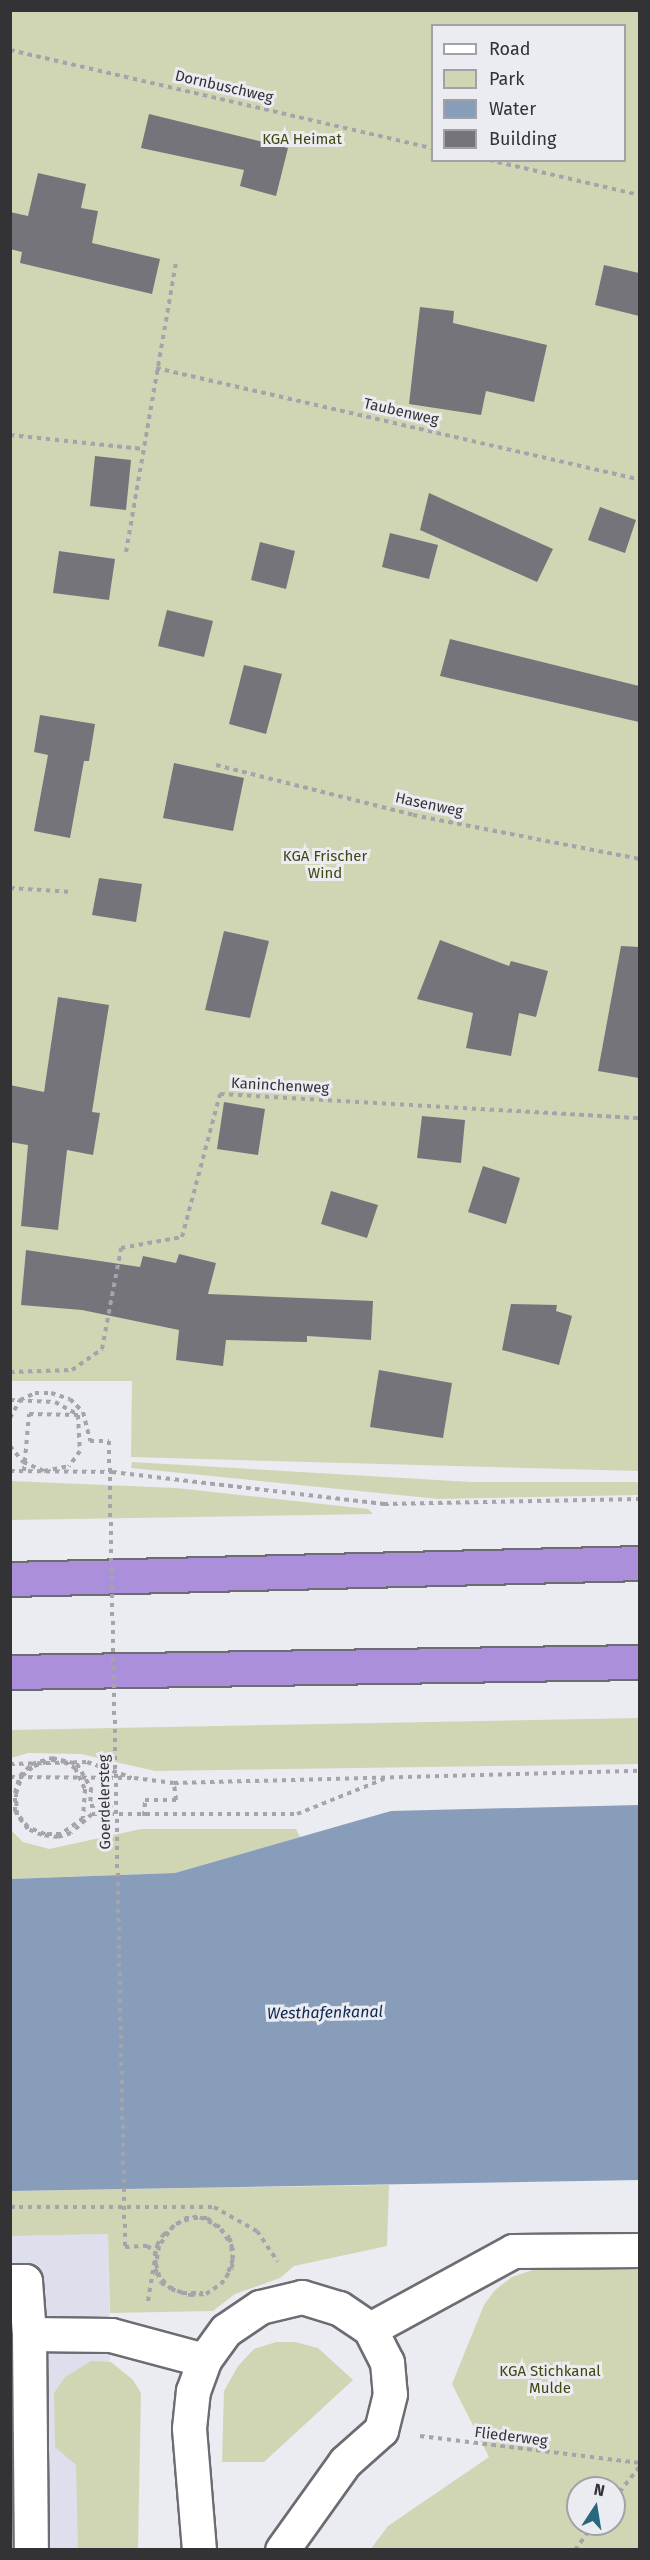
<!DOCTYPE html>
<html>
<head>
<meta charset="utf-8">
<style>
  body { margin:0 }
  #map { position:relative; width:650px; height:2560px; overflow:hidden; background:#ebebf2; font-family:"Fira Sans",sans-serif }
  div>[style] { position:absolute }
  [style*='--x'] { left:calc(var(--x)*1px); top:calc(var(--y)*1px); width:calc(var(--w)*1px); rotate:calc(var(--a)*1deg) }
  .built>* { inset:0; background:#dedfed }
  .green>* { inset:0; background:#d0d6b4 }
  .water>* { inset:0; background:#889db9 }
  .building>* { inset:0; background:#75747a }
  .path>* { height:4px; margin-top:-2px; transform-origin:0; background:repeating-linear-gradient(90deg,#a4a4aa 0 4.5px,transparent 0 9px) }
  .roads { filter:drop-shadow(2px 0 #6c6c72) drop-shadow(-2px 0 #6c6c72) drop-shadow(0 2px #6c6c72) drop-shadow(0 -2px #6c6c72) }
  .minor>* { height:33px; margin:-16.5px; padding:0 16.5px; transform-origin:16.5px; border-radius:16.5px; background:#fff }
  .highway>* { height:33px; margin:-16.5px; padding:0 16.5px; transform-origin:16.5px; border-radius:16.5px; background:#ac8fdb }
  .path-bridge>* { height:4px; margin-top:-2px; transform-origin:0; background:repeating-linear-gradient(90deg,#a4a4aa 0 4.5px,transparent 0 9px) }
  span { translate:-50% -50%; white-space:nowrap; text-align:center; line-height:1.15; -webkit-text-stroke:6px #ebebf2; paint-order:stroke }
  .street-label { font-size:15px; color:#333336 }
  .park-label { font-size:15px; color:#42480d }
  .water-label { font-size:16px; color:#0c2950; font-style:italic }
  .frame { position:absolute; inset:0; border:12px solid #333336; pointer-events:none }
  .legend { position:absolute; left:431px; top:24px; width:195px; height:138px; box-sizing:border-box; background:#ebebf2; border:2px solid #a1a1a7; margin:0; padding:8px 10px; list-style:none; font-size:18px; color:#333336 }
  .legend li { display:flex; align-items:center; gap:12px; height:30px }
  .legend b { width:30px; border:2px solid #a1a1a7 }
  .north { position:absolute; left:566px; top:2476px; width:60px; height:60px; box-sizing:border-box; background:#ebebf2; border:2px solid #a1a1a7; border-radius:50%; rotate:12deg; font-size:16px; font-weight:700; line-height:24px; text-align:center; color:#333336 }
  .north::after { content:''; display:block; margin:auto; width:21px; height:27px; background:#27687c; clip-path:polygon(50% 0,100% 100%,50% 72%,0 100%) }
</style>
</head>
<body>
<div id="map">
  <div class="built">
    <div style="clip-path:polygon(108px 2234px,113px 2549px,11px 2549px,10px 2236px)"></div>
  </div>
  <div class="green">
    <div style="clip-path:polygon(evenodd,10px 11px,639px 11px,639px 1471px,131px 1457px,132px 1381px,11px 1381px,10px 11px,432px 26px,624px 26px,624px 160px,432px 160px,432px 26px)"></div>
    <div style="clip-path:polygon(132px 1462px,471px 1482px,639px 1482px,639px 1495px,439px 1499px,131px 1468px)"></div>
    <div style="clip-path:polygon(10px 1481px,176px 1488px,368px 1509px,373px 1514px,11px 1520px)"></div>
    <div style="clip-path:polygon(639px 1718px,639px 1764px,155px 1771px,81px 1754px,28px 1753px,11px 1758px,11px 1730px)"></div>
    <div style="clip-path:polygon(10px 1829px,23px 1842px,49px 1849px,141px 1829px,296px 1829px,300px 1837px,175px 1873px,11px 1879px)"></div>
    <div style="clip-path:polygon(389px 2185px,387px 2246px,294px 2266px,280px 2278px,235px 2294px,213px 2311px,110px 2313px,108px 2234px,11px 2236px,10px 2191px)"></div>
    <div style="clip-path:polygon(evenodd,639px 2263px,639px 2549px,370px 2550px,388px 2526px,489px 2457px,452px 2384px,484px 2305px,495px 2290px,512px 2277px,551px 2264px,639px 2263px,578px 2488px,614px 2488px,614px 2524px,578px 2524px,578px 2488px)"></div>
    <div style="clip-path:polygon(276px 2342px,295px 2342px,318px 2348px,353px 2380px,264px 2462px,222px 2462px,224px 2391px,238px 2366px,254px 2349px)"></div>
    <div style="clip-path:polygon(91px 2361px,111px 2362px,133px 2380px,141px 2393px,138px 2549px,78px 2549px,76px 2465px,55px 2447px,54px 2393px,65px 2377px)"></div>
  </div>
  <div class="water">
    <div style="clip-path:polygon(639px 1805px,639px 2180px,11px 2191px,11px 1879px,175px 1873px,391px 1811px)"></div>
  </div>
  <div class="building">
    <div style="clip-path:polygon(149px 114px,288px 148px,276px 196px,240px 186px,244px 170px,141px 148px)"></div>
    <div style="clip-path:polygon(38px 173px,86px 184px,81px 208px,98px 211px,92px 243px,160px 259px,152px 294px,20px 263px,22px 252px,10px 249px,10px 212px,28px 216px)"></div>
    <div style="clip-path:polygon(604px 265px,639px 273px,639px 316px,595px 305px)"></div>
    <div style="clip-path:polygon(420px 307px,454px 311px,453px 323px,547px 345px,534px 402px,486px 391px,481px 415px,409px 404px)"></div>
    <div style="clip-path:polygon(95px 456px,131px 460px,126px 510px,90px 506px)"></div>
    <div style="clip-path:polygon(429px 493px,553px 549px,537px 582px,420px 530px)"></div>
    <div style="clip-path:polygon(600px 507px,636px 520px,625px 553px,588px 540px)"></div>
    <div style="clip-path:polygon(390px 533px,438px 545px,429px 579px,382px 567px)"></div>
    <div style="clip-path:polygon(260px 542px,295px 551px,286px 589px,251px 580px)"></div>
    <div style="clip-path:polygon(59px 551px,115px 559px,109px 600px,53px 593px)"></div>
    <div style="clip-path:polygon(167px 610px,213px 621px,204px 657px,158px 646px)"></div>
    <div style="clip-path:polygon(450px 639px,639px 686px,639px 722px,440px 676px)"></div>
    <div style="clip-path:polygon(244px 665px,282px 674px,266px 734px,229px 724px)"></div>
    <div style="clip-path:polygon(40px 715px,95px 724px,89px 761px,84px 761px,70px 838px,34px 831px,48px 755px,34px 752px)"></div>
    <div style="clip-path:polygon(174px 763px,244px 778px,233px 831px,163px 818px)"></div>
    <div style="clip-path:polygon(99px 878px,142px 884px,136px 922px,92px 915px)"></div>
    <div style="clip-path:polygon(224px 931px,269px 941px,250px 1018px,205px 1010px)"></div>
    <div style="clip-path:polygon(440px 940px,509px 966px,511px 961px,548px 971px,536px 1017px,519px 1013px,511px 1056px,466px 1048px,473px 1013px,417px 999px)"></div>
    <div style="clip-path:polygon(621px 946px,639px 947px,639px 1078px,598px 1071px)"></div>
    <div style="clip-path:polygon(58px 997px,109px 1005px,92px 1112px,100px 1113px,93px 1155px,67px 1150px,58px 1230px,21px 1226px,28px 1145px,10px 1142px,10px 1085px,44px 1092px)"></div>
    <div style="clip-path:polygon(224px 1102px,265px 1109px,258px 1155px,217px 1149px)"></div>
    <div style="clip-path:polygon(422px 1116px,465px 1120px,461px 1163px,417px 1158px)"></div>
    <div style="clip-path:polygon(483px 1166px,520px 1178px,506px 1224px,468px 1212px)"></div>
    <div style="clip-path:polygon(331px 1191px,378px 1205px,367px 1238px,321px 1224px)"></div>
    <div style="clip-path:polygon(26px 1250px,140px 1267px,143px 1256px,176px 1263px,179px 1254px,216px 1263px,208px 1294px,373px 1301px,371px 1340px,307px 1336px,307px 1342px,226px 1340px,223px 1366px,176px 1360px,179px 1330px,82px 1310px,21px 1305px)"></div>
    <div style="clip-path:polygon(511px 1304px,557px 1305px,556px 1311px,572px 1316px,559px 1365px,502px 1350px)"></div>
    <div style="clip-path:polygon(379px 1370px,452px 1383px,443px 1438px,370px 1427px)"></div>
  </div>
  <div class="path">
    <div style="--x:10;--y:50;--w:433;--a:13.1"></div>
    <div style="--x:489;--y:160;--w:155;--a:13.1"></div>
    <div style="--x:156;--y:368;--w:497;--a:13"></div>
    <div style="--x:10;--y:435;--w:134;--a:6"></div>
    <div style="--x:126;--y:552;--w:293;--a:-80.2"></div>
    <div style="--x:216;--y:765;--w:203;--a:14.2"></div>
    <div style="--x:413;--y:815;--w:231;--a:11"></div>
    <div style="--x:10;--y:888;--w:62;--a:3.7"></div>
    <div style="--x:10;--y:1372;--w:62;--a:-1.8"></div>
    <div style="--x:72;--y:1370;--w:37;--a:-35"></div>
    <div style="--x:102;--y:1349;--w:103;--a:-79.3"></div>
    <div style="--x:121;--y:1248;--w:62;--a:-10.2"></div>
    <div style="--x:182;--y:1237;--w:148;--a:-75.1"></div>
    <div style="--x:220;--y:1094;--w:421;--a:3.3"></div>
    <div style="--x:10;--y:1400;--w:45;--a:2.5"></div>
    <div style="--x:55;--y:1402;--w:26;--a:29"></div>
    <div style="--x:78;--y:1415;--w:36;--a:87"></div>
    <div style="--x:80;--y:1451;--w:19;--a:126"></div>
    <div style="--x:10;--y:1471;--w:102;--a:0.6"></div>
    <div style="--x:112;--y:1472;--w:274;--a:6.7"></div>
    <div style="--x:384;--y:1504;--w:256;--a:-1.1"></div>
    <div style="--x:24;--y:1471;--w:57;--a:-85"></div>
    <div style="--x:29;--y:1414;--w:49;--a:1.2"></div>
    <div style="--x:10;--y:1764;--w:77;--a:-1.5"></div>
    <div style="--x:87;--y:1762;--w:46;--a:19.2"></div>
    <div style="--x:10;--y:1777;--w:124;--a:0.5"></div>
    <div style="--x:134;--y:1778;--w:40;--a:7.1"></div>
    <div style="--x:174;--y:1783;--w:466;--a:-1.5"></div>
    <div style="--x:92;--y:1814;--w:205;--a:0"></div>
    <div style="--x:297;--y:1814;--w:94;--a:-21.9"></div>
    <div style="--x:144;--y:1816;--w:16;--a:-86"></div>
    <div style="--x:145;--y:1800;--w:31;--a:0"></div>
    <div style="--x:176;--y:1800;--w:17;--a:-97"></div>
    <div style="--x:10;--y:2207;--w:204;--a:0"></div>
    <div style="--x:214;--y:2207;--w:49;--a:29.2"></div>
    <div style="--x:257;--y:2231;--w:37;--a:56"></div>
    <div style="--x:156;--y:2264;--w:20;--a:75"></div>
    <div style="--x:161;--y:2283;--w:23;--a:25"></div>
    <div style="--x:182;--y:2293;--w:21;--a:0"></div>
    <div style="--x:148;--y:2301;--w:57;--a:-80.9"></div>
    <div style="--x:157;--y:2245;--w:12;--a:-59"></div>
    <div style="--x:163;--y:2235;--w:28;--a:-38"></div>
    <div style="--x:185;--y:2218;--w:22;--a:0"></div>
    <div style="--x:207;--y:2218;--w:30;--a:41"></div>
    <div style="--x:230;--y:2238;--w:21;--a:82"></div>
    <div style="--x:233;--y:2259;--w:20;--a:110"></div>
    <div style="--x:420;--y:2436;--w:222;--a:7"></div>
    <div style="--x:614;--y:2499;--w:42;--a:-51.8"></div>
    <div style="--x:575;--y:2550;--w:32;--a:-54"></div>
  </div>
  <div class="roads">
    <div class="minor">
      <div style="--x:10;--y:2281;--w:15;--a:0"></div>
      <div style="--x:25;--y:2281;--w:53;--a:85.7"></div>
      <div style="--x:29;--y:2334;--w:82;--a:0.7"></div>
      <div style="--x:111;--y:2335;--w:96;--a:15"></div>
      <div style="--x:370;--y:2329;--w:163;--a:-28.6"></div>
      <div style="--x:513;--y:2251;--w:127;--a:-0.5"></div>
      <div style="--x:29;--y:2334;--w:216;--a:89.5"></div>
      <div style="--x:199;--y:2550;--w:122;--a:-94.7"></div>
      <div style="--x:189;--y:2428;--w:37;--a:-84"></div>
      <div style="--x:193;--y:2391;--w:33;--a:-70"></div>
      <div style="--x:204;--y:2360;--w:37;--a:-54"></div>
      <div style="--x:226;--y:2330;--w:41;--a:-34.1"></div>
      <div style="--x:260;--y:2307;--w:43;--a:-13.4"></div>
      <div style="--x:302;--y:2297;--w:39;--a:17"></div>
      <div style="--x:339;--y:2308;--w:37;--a:34"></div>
      <div style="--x:370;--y:2329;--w:37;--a:63"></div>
      <div style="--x:387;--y:2362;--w:32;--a:85"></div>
      <div style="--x:390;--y:2394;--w:37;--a:104"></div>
      <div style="--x:381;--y:2430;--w:48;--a:138.4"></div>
      <div style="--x:345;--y:2462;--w:108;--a:125.6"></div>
    </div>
    <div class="highway">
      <div style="--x:10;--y:1579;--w:630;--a:-1.45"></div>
      <div style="--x:10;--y:1672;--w:630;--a:-0.91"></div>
    </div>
  </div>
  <div class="path-bridge">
    <div style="--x:10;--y:1418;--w:21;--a:-61"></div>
    <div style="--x:20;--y:1400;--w:17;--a:-25"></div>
    <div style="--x:35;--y:1393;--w:16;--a:0"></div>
    <div style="--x:51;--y:1393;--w:20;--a:18"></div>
    <div style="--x:70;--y:1399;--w:18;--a:45"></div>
    <div style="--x:83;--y:1412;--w:30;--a:76"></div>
    <div style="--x:90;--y:1441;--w:19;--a:0"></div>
    <div style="--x:109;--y:1441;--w:806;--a:88.86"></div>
    <div style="--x:125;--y:2247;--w:22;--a:-3"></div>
    <div style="--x:147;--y:2246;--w:9;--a:32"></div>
    <div style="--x:155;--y:2251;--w:22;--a:87"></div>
    <div style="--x:156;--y:2273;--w:22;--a:47"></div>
    <div style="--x:171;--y:2289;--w:20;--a:18"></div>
    <div style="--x:190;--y:2295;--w:16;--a:-4"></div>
    <div style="--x:206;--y:2294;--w:18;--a:-34"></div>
    <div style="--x:221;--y:2284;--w:19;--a:-55"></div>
    <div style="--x:232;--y:2268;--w:20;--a:-87"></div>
    <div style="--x:233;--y:2248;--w:25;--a:-122"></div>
    <div style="--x:220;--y:2227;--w:25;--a:-154"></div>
    <div style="--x:197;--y:2216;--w:25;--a:159"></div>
    <div style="--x:174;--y:2225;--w:26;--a:126"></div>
    <div style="--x:159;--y:2246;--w:18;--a:99"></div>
    <div style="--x:10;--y:1446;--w:21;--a:51"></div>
    <div style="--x:23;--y:1462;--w:23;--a:23"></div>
    <div style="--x:44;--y:1471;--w:25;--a:-11"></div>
    <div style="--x:92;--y:1814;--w:28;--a:138"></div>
    <div style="--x:71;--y:1833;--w:14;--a:163"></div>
    <div style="--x:58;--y:1837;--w:16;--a:-173"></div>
    <div style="--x:42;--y:1835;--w:15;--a:-157"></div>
    <div style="--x:28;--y:1829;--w:18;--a:-128"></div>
    <div style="--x:17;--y:1815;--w:21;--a:-93"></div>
    <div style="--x:16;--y:1794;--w:19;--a:-72"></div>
    <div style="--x:22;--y:1776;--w:16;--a:-40"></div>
    <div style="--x:34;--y:1766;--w:19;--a:-18"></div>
    <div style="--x:52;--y:1760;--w:12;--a:9"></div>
    <div style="--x:64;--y:1762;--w:13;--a:29"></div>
    <div style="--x:75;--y:1768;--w:23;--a:65"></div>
    <div style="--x:85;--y:1789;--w:29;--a:94"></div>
    <div style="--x:83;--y:1818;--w:27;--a:144"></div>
    <div style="--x:61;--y:1834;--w:16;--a:180"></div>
    <div style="--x:45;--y:1834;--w:18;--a:-158"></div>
    <div style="--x:28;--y:1827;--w:21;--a:-129"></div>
    <div style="--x:15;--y:1811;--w:18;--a:-90"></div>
    <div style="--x:15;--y:1793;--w:18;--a:-74"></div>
    <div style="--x:20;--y:1776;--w:17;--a:-45"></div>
    <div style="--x:32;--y:1764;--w:21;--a:-17"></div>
    <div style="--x:52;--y:1758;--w:26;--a:13"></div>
    <div style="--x:77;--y:1764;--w:28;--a:60"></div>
    <div style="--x:91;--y:1788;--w:18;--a:93"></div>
    <div style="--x:90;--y:1806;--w:27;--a:-2"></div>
  </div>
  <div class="street-label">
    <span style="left:224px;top:87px;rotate:13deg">Dornbuschweg</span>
    <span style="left:401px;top:412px;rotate:13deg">Taubenweg</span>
    <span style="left:429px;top:805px;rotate:12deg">Hasenweg</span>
    <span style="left:280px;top:1086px;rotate:3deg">Kaninchenweg</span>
    <span style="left:105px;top:1802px;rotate:-91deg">Goerdelersteg</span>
    <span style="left:511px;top:2437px;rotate:7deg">Fliederweg</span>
  </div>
  <div class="park-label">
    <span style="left:302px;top:140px">KGA Heimat</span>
    <span style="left:325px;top:865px">KGA Frischer<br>Wind</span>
    <span style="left:550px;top:2380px">KGA Stichkanal<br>Mulde</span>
  </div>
  <div class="water-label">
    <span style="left:325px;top:2013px;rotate:-1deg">Westhafenkanal</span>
  </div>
  <div class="frame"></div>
  <ul class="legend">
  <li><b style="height:8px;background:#fff"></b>Road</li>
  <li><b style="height:16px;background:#d0d6b4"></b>Park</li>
  <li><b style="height:16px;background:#889db9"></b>Water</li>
  <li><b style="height:16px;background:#75747a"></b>Building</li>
  </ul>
  <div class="north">N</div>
</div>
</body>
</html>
